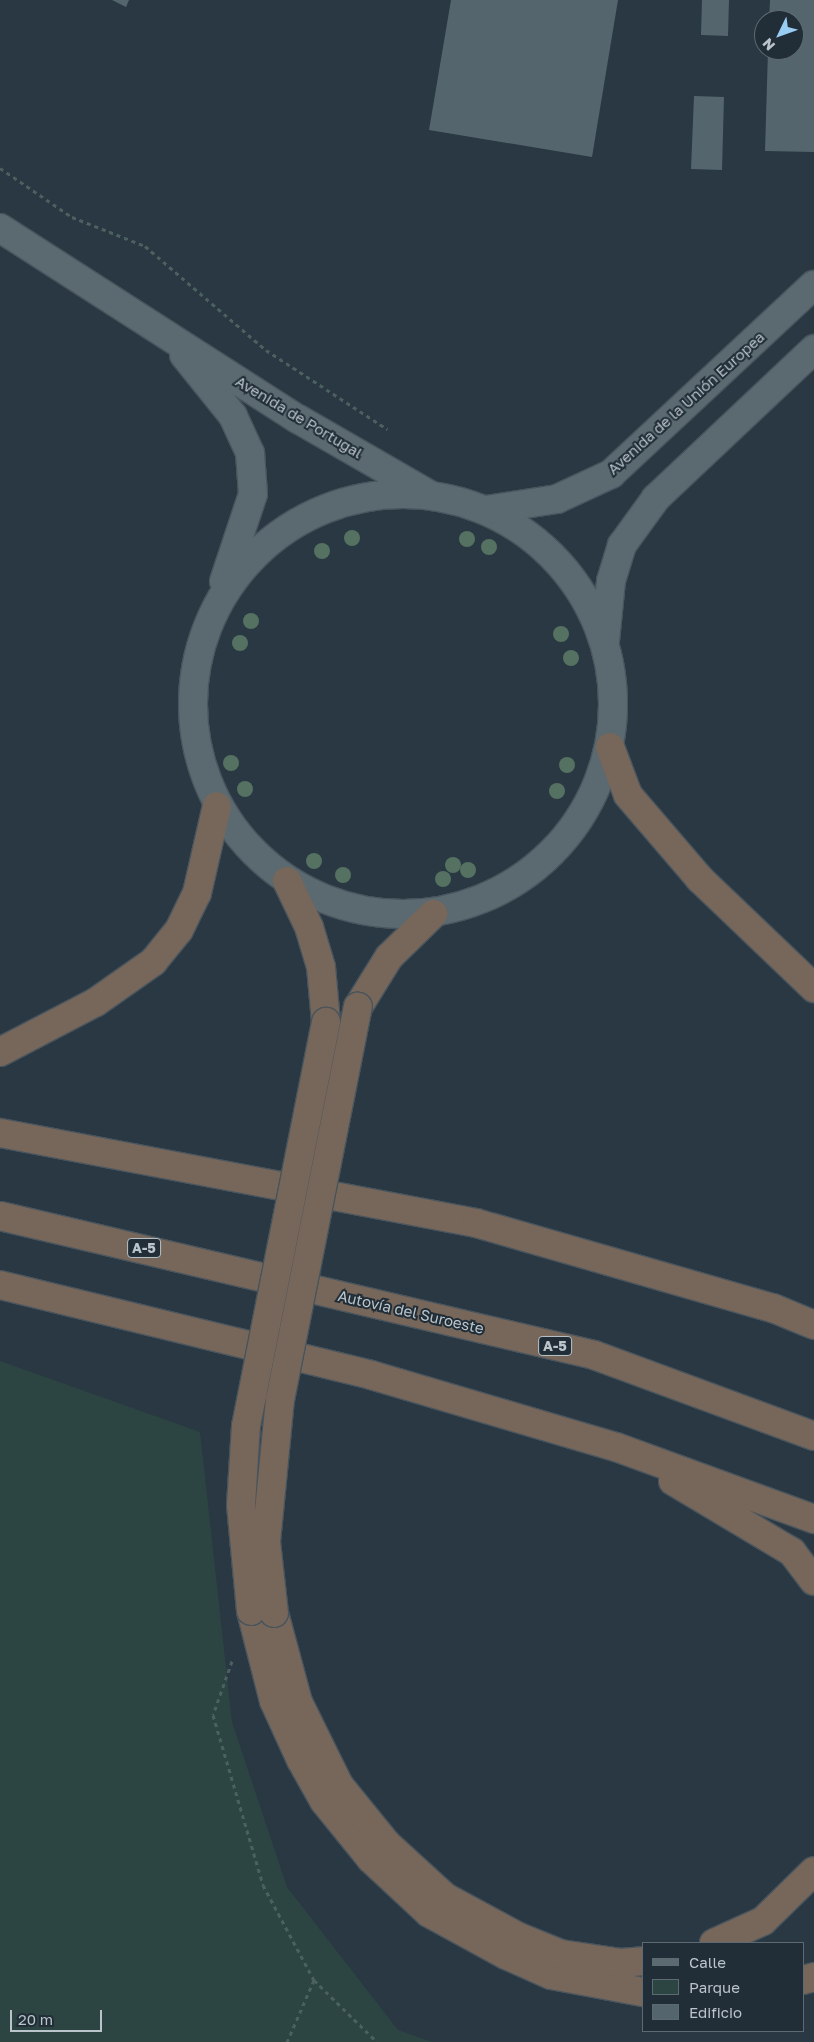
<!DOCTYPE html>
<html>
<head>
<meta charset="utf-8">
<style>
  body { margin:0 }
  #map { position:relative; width:814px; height:2042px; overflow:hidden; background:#293842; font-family:"Golos Text",sans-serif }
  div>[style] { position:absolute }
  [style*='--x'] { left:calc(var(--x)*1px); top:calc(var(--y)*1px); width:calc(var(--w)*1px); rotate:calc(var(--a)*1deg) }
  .green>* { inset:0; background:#2c4542 }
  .building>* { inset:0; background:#54656e }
  .path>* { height:3px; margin-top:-1.5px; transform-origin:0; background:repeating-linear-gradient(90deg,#4b605f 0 4px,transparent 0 8px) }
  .roads { filter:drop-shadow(1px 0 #49555e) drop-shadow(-1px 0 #49555e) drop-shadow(0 1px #49555e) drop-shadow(0 -1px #49555e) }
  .primary>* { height:28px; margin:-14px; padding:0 14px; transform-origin:14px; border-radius:14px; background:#5b6971 }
  .primary>.ring { margin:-14px; padding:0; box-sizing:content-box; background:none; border:28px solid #5b6971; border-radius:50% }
  .highway>* { height:28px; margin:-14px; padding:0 14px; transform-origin:14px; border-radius:14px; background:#77665a }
  .bridges { filter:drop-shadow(1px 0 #47545c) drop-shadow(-1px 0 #47545c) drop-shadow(0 1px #47545c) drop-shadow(0 -1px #47545c) }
  .highway-bridge>* { height:28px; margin:-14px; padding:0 14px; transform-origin:14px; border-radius:14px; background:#77665a }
  .trees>* { width:16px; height:16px; margin:-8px; border-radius:50%; background:#557161 }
  span { translate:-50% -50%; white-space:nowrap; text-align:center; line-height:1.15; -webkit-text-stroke:4px #212e37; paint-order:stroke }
  .shield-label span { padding:1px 4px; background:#212e37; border:1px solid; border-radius:4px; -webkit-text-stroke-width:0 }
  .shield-label { font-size:14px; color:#bac4cb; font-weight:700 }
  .street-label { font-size:15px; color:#bac4cb }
  .legend { position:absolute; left:642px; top:1942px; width:162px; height:90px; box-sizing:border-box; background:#212e37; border:1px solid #5e6a72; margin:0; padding:6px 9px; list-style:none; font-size:15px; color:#bac4cb }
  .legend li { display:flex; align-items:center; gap:10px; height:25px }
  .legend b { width:25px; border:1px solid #5e6a72 }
  .north { position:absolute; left:754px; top:10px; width:50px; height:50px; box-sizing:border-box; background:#212e37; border:1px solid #5e6a72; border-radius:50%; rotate:228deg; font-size:14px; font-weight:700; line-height:20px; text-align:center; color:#bac4cb }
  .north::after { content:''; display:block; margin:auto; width:18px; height:22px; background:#98ccf3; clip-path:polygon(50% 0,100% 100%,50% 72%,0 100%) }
  .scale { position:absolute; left:10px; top:2010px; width:92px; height:22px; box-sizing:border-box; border:2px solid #bac4cb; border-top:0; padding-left:6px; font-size:15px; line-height:18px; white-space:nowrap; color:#bac4cb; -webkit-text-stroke:4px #212e37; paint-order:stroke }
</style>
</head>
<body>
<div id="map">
  <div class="green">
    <div style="clip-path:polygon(0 1361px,200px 1432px,232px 1722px,287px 1887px,398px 2030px,432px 2042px,0 2042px)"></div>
  </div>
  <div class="building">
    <div style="clip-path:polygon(112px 0,129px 0,126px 7px)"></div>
    <div style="clip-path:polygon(451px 0,618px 0,592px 157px,429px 130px)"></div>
    <div style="clip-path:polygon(702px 0,729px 0,728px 36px,701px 35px)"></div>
    <div style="clip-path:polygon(770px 0,814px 0,814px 152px,765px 151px,768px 50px,794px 50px,794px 20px,769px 20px)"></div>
    <div style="clip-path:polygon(694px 96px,724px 97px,722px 170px,691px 169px)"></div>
  </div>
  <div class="path">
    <div style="--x:0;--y:168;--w:87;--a:34.2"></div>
    <div style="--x:72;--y:217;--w:79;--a:21.7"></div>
    <div style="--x:145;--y:246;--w:160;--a:40.7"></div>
    <div style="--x:266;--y:350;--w:145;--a:33.1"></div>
    <div style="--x:232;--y:1661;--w:57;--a:109.4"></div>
    <div style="--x:213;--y:1715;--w:177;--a:73.6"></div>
    <div style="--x:263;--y:1885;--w:108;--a:61.8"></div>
    <div style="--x:314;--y:1980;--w:68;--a:113.5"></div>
    <div style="--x:314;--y:1980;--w:88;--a:44.5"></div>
  </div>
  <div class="roads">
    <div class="primary">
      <div style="--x:0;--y:228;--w:354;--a:32.7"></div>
      <div style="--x:298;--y:419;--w:152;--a:29.9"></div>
      <div style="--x:184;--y:355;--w:78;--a:51.2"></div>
      <div style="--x:233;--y:416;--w:41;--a:65.3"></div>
      <div style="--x:250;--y:453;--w:41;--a:85.8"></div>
      <div style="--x:253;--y:494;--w:92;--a:108.4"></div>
      <div class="ring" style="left:193px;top:494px;width:392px;height:392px"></div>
      <div style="--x:486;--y:510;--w:72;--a:-8.8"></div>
      <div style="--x:557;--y:499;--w:60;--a:-24.8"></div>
      <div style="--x:611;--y:474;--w:277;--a:-43"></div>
      <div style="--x:605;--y:641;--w:60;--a:-84.3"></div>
      <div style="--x:611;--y:581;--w:38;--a:-73"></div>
      <div style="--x:622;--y:545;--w:58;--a:-54.1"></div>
      <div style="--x:656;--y:498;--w:217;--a:-43.3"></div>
    </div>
    <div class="highway">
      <div style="--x:610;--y:747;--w:51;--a:69.4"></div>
      <div style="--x:628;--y:795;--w:111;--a:49.4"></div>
      <div style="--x:700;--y:879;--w:158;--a:43.7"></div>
      <div style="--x:287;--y:881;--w:51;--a:64.4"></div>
      <div style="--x:309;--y:927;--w:42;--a:73.3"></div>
      <div style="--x:321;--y:967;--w:55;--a:84.8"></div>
      <div style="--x:358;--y:1007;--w:59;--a:-58.2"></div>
      <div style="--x:389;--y:957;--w:62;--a:-44.3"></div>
      <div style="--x:0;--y:1052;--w:108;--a:-27.5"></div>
      <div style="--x:96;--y:1002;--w:70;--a:-35.1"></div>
      <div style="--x:153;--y:962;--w:41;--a:-50.9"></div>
      <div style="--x:179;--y:930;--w:41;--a:-64.1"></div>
      <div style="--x:197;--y:893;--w:89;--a:-77.1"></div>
      <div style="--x:0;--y:1133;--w:484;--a:10.7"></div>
      <div style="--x:476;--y:1223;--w:309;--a:16"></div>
      <div style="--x:773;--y:1308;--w:44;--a:22.5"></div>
      <div style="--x:0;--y:1216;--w:610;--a:13.17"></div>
      <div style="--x:594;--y:1355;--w:234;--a:20.2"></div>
      <div style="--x:0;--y:1285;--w:382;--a:13.6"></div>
      <div style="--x:371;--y:1375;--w:255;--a:16.4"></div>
      <div style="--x:616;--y:1447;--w:211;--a:20"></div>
      <div style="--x:673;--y:1481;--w:139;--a:30.8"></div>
      <div style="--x:792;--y:1552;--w:36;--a:53"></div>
      <div style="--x:251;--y:1611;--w:93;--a:75.7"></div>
      <div style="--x:274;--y:1701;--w:65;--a:65.4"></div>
      <div style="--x:301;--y:1760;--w:47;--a:60.7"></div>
      <div style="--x:324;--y:1801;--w:75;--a:51"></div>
      <div style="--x:371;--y:1859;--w:79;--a:43"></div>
      <div style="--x:429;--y:1913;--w:88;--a:28.6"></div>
      <div style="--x:506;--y:1955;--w:49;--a:24"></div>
      <div style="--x:551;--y:1975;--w:94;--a:10.5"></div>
      <div style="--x:274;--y:1613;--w:92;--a:74.9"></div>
      <div style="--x:298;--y:1702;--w:93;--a:63.7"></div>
      <div style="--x:339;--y:1785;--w:76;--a:50.9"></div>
      <div style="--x:387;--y:1844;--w:79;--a:42.4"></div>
      <div style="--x:445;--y:1897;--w:84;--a:28.4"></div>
      <div style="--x:519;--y:1937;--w:45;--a:22"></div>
      <div style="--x:561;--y:1954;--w:61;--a:8.5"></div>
      <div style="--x:621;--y:1963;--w:22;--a:-5"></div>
      <div style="--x:714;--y:1943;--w:54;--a:-24.2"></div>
      <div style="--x:763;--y:1921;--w:71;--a:-44.4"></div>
      <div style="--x:803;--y:1980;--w:11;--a:-15"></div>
    </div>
  </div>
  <div class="bridges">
    <div class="highway-bridge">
      <div style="--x:251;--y:1611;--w:106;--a:-95.4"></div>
      <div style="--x:241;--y:1505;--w:79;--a:-86.4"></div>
      <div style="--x:246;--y:1426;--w:412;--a:-78.8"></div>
      <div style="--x:274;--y:1613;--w:71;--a:-96.4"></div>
      <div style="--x:266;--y:1542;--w:143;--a:-84.4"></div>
      <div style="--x:280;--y:1400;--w:401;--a:-78.8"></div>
    </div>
  </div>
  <div class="trees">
    <div style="left:352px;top:538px"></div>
    <div style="left:467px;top:539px"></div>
    <div style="left:489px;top:547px"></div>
    <div style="left:322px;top:551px"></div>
    <div style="left:251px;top:621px"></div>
    <div style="left:561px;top:634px"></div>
    <div style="left:240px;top:643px"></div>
    <div style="left:571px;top:658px"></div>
    <div style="left:231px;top:763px"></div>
    <div style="left:567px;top:765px"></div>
    <div style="left:245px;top:789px"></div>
    <div style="left:557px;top:791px"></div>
    <div style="left:314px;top:861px"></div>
    <div style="left:453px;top:865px"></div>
    <div style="left:468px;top:870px"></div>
    <div style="left:343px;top:875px"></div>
    <div style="left:443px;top:879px"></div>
  </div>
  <div class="shield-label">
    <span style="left:144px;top:1248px">A-5</span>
    <span style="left:555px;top:1346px">A-5</span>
  </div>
  <div class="street-label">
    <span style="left:686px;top:403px;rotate:-42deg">Avenida de la Unión Europea</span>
    <span style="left:299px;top:417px;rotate:31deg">Avenida de Portugal</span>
    <span style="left:411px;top:1312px;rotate:13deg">Autovía del Suroeste</span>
  </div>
  <ul class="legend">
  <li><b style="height:6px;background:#5b6971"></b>Calle</li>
  <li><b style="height:14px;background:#2c4542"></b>Parque</li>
  <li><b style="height:14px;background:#54656e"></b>Edificio</li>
  </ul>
  <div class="north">N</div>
  <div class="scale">20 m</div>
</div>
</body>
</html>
